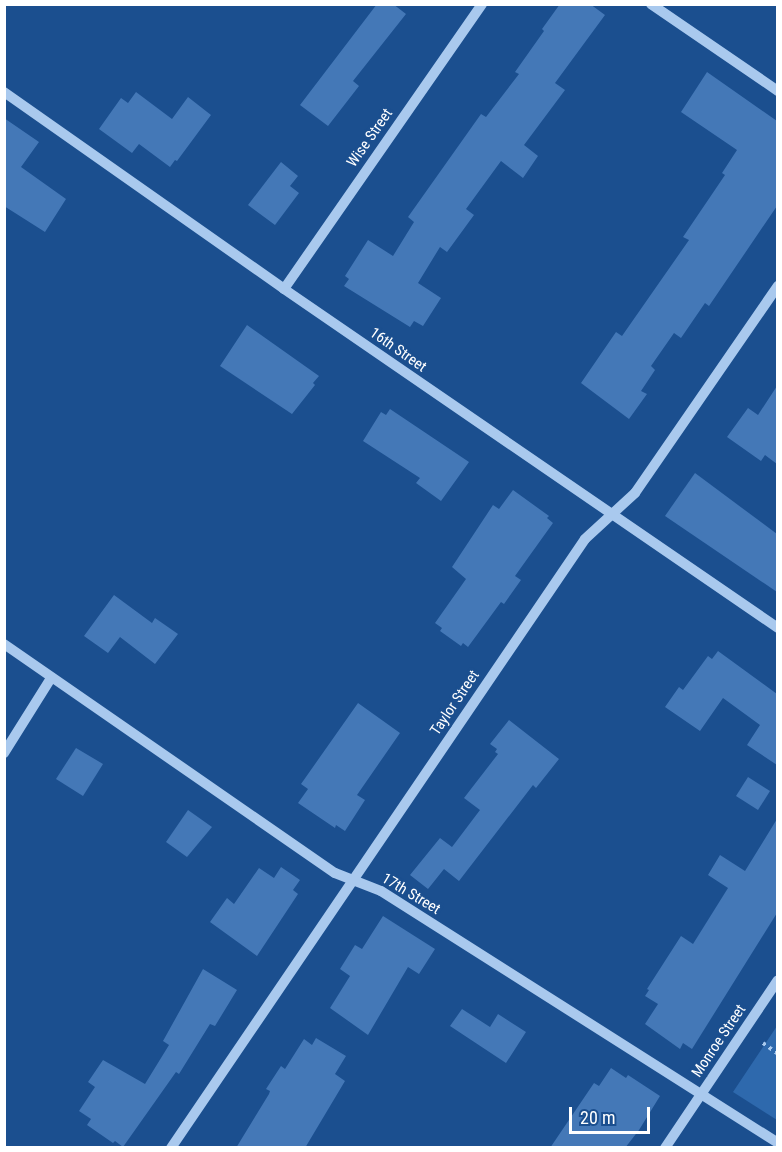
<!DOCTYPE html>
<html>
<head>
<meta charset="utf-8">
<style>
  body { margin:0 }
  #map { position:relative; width:782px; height:1152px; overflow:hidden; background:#1b4f8f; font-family:"Roboto Condensed",sans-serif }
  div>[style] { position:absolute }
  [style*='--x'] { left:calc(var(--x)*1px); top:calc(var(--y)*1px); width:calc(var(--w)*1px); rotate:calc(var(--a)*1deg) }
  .green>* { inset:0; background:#2e69ad }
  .building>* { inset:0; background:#4478b7 }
  .path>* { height:4px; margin-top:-2px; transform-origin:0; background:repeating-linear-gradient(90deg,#a9c9ee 0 3px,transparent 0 7.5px) }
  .minor>* { height:10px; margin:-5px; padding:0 5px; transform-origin:5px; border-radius:5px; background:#a9c9ee }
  span { translate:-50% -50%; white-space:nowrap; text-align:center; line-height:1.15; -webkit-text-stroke:5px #1b4f8f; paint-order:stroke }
  .street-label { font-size:15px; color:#fff }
  .frame { position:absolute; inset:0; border:6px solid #fff; pointer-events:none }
  .scale { position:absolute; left:569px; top:1107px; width:81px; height:27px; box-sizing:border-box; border:3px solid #fff; border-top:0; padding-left:8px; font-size:18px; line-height:21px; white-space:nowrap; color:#fff; -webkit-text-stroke:4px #1b4f8f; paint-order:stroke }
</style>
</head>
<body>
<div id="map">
  <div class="green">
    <div style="clip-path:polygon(777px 1026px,777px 1120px,733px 1092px)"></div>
  </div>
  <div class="building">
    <div style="clip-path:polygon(377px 4px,393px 4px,406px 14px,353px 81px,359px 86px,328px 126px,300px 105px)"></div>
    <div style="clip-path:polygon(560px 4px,590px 4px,605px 15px,555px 83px,565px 90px,524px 145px,538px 156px,523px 178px,501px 161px,466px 209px,474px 215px,447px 252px,440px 247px,418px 283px,441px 298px,423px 326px,414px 321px,410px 327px,344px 286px,349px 279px,345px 276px,368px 240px,393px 256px,414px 222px,408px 217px,481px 114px,486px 117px,519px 74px,515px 72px,544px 31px,542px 29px)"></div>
    <div style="clip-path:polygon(707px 72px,777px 121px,777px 206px,709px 306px,705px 303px,681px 338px,674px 333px,651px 366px,655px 370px,641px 391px,647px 394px,629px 419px,581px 383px,616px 332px,622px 336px,689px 240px,683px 237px,725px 175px,722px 173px,737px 150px,681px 112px)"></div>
    <div style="clip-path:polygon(136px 92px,172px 119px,188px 97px,211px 115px,177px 161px,175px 160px,170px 167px,139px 144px,132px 153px,99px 129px,121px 98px,128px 103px)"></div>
    <div style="clip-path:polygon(4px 118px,39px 142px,21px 167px,66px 199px,45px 232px,4px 206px)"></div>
    <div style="clip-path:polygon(281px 162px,298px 176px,290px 186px,299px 193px,275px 225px,248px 205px)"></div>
    <div style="clip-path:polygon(247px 325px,319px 376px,313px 383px,315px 385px,292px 414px,220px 366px)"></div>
    <div style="clip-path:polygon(777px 386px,777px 464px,765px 455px,761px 461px,727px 437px,748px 408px,758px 415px)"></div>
    <div style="clip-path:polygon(390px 409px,469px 462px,441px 501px,416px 483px,420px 478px,363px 441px,381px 412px,386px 415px)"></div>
    <div style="clip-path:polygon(695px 473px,777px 534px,777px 592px,665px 516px)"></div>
    <div style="clip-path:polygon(513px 490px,549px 516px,547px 518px,553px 523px,515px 576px,521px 580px,504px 604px,501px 602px,468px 647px,463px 643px,461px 646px,440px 631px,442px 628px,435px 623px,466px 579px,452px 567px,493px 505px,499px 509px)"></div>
    <div style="clip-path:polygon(114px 595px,152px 623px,155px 618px,178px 634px,155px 664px,120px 637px,108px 653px,84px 636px)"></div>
    <div style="clip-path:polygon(718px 651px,777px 694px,777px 765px,747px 745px,760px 725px,723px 698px,700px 731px,665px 707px,679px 687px,683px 690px,708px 656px,712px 659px)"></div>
    <div style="clip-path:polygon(358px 703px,400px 733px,357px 795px,365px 800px,345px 831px,336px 825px,335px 828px,298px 803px,308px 789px,301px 784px)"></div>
    <div style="clip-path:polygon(509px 720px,559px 759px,536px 788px,533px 785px,459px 881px,444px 869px,428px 889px,410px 875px,440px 838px,452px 847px,480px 810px,464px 798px,498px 754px,495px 752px,497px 749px,490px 744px)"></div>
    <div style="clip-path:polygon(76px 748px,103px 764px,83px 796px,56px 779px)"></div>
    <div style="clip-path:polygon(748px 777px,770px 791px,758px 810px,736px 796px)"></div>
    <div style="clip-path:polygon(188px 810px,212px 827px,187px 857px,166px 842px)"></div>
    <div style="clip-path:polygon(777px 819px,777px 913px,692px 1049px,683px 1043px,680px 1049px,645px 1024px,658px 1004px,645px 996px,649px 990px,647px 989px,681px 936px,693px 944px,728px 888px,708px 875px,720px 855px,745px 871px)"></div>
    <div style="clip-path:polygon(281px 867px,300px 880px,293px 890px,298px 894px,257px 956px,210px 922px,227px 898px,234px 904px,259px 868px,274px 878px)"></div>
    <div style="clip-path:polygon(383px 916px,435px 949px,419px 974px,408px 967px,368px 1035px,330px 1008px,350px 976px,340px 969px,355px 945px,362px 949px)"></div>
    <div style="clip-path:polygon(203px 969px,237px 990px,215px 1026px,210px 1024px,179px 1074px,176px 1072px,123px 1147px,115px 1141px,113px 1143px,87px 1125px,91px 1119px,79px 1111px,95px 1087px,88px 1082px,103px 1060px,145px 1084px,169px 1045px,163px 1041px)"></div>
    <div style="clip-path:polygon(462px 1009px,490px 1027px,498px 1014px,526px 1032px,506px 1063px,450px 1026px)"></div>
    <div style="clip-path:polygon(316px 1038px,346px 1056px,335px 1074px,345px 1081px,305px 1148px,236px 1148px,269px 1094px,270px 1091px,266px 1089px,281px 1066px,285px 1069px,304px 1039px,312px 1045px)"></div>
    <div style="clip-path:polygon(611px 1068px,626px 1078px,628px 1075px,660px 1096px,639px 1130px,625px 1148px,550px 1148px,594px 1083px,599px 1086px)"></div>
  </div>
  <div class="path">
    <div style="--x:763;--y:1043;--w:19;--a:36"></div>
  </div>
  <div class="minor">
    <div style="--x:651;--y:4;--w:154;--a:34.4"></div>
    <div style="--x:4;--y:92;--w:342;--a:35.1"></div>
    <div style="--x:284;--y:289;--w:599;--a:34.46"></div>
    <div style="--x:284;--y:289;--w:347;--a:-55.2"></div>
    <div style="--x:4;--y:644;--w:402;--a:34.7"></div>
    <div style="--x:335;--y:873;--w:49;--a:21.4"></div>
    <div style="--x:381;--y:891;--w:470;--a:32.4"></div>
    <div style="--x:4;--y:753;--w:89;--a:-57.9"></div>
    <div style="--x:171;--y:1148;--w:736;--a:-55.79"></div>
    <div style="--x:585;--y:539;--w:68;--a:-42.6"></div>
    <div style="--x:635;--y:493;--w:252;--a:-55.4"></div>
    <div style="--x:665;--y:1148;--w:202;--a:-56.1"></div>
  </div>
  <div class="street-label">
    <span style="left:370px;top:138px;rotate:-55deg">Wise Street</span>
    <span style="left:398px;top:350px;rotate:35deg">16th Street</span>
    <span style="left:455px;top:703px;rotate:-56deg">Taylor Street</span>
    <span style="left:411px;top:894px;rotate:31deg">17th Street</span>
    <span style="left:719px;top:1041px;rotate:-56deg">Monroe Street</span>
  </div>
  <div class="frame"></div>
  <div class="scale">20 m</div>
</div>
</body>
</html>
